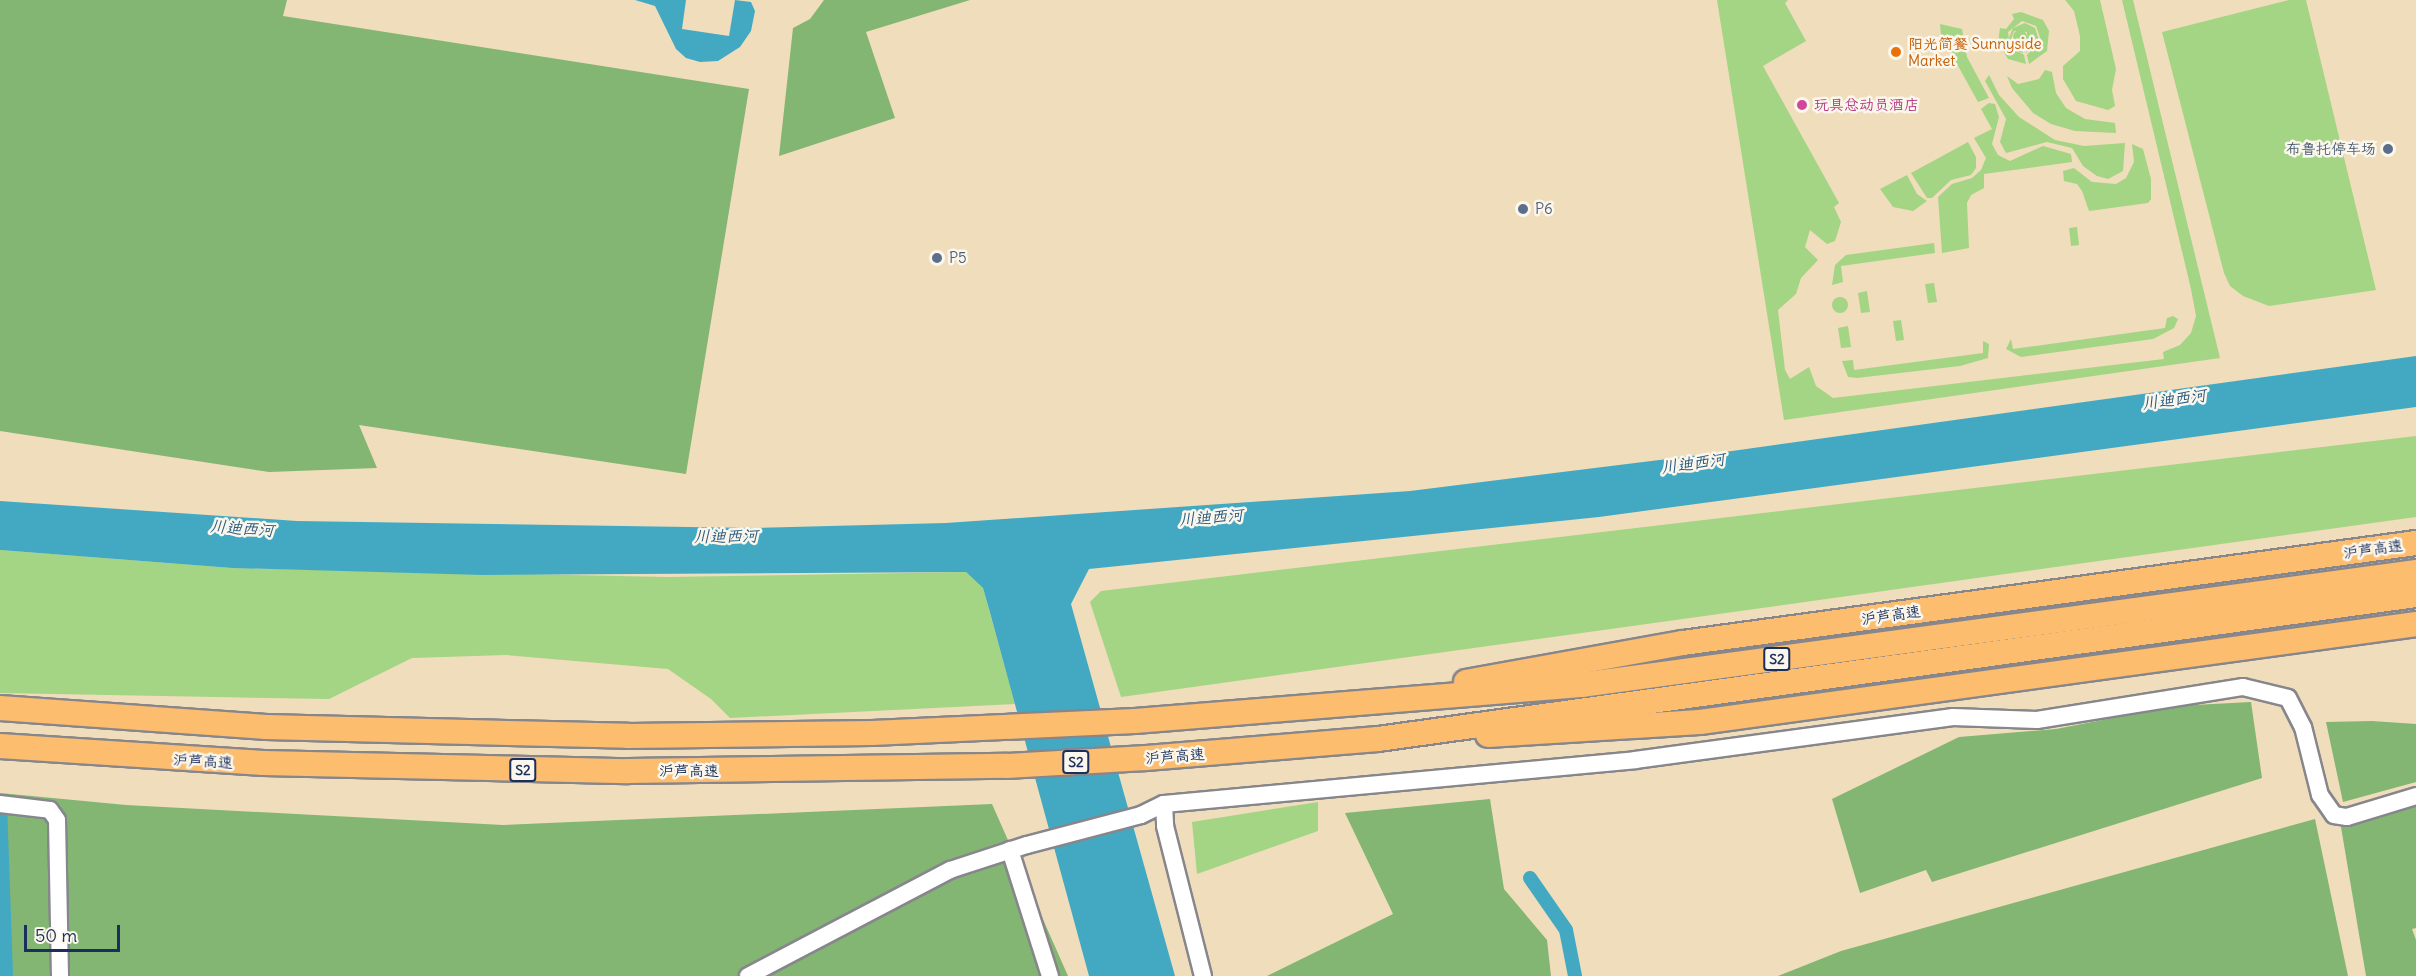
<!DOCTYPE html>
<html>
<head>
<meta charset="utf-8">
<style>
  body { margin:0 }
  #map { position:relative; width:2416px; height:976px; overflow:hidden; background:#f0ddbb; font-family:Delius,"LXGW WenKai TC",sans-serif }
  div>[style] { position:absolute }
  [style*='--x'] { left:calc(var(--x)*1px); top:calc(var(--y)*1px); width:calc(var(--w)*1px); rotate:calc(var(--a)*1deg) }
  .green>* { inset:0; background:#a3d584 }
  .round { border-radius:50% }
  .forest>* { inset:0; background:#82b672 }
  .water>* { inset:0; background:#43a9c3 }
  .canal>* { height:14px; margin:-7px; padding:0 7px; transform-origin:7px; border-radius:7px; background:#43a9c3 }
  .roads { filter:drop-shadow(2px 0 #86868c) drop-shadow(-2px 0 #86868c) drop-shadow(0 2px #86868c) drop-shadow(0 -2px #86868c) }
  .minor>* { height:16px; margin:-8px; padding:0 8px; transform-origin:8px; border-radius:8px; background:#fff }
  .highway>* { height:24px; margin:-12px; padding:0 12px; transform-origin:12px; border-radius:12px; background:#fcbd6e }
  .dots>* { width:16px; height:16px; translate:-50% -50%; box-sizing:border-box; border:3px solid #fbf7ec; border-radius:50% }
  span { translate:-50% -50%; white-space:nowrap; text-align:center; line-height:1.15; -webkit-text-stroke:5px #fbf7ec; paint-order:stroke }
  .shield-label span { padding:2px 4px; background:#fbf7ec; border:2px solid; border-radius:4px; -webkit-text-stroke-width:0 }
  .shield-label { font-size:14px; color:#1b2f5e; font-weight:700 }
  .food-label { font-size:15px; color:#c56008 }
  .left { translate:0 -50%; text-align:left }
  .hotel-label { font-size:15px; color:#b23c85 }
  .service-label { font-size:15px; color:#4e5e75 }
  .right { translate:-100% -50%; text-align:right }
  .street-label { font-size:15px; color:#1b2f5e }
  .water-label { font-size:16px; color:#295a81; font-style:italic }
  .scale { position:absolute; left:24px; top:925px; width:96px; height:27px; box-sizing:border-box; border:3px solid #1b2f5e; border-top:0; padding-left:8px; font-size:18px; line-height:21px; white-space:nowrap; color:#1b2f5e; -webkit-text-stroke:4px #fbf7ec; paint-order:stroke }
</style>
</head>
<body>
<div id="map">
  <div class="green">
    <div style="clip-path:polygon(1717px 0,1788px 0,1785px 3px,1806px 41px,1763px 66px,1839px 203px,1834px 207px,1841px 222px,1835px 241px,1827px 244px,1810px 230px,1805px 247px,1818px 260px,1801px 278px,1796px 294px,1778px 310px,1785px 370px,1790px 379px,1809px 367px,1816px 386px,1833px 398px,2164px 359px,2163px 352px,2180px 345px,2191px 333px,2196px 316px,2191px 289px,2122px 0,2133px 0,2220px 358px,1784px 420px)"></div>
    <div style="clip-path:polygon(2065px 0,2100px 0,2116px 69px,2112px 90px,2115px 106px,2108px 110px,2076px 101px,2063px 79px,2063px 66px,2080px 51px,2080px 36px,2074px 11px)"></div>
    <div style="clip-path:polygon(2289px 0,2306px 0,2376px 290px,2269px 306px,2243px 296px,2230px 286px,2224px 273px,2162px 32px)"></div>
    <div style="clip-path:polygon(2021px 12px,2043px 20px,2049px 31px,2047px 51px,2029px 64px,2027px 55px,2041px 40px,2036px 26px,2022px 21px,2008px 32px,2010px 46px,2024px 55px,2026px 64px,2008px 59px,1998px 43px,2000px 28px,2006px 29px,2014px 19px,2012px 14px)"></div>
    <div style="clip-path:polygon(2025px 23px,2035px 28px,2039px 40px,2026px 53px,2027px 32px,2014px 31px,2011px 39px,2022px 45px,2023px 53px,2015px 50px,2009px 38px,2013px 28px)"></div>
    <div style="clip-path:polygon(1940px 24px,1962px 29px,1967px 57px,1989px 98px,1978px 102px,1941px 35px)"></div>
    <div class="round" style="left:2013px;top:30px;width:14px;height:14px"></div>
    <div style="clip-path:polygon(2045px 70px,2052px 72px,2056px 93px,2066px 108px,2085px 119px,2115px 123px,2116px 133px,2075px 131px,2051px 124px,2033px 113px,2012px 88px,2007px 76px,2018px 84px,2039px 79px)"></div>
    <div style="clip-path:polygon(1989px 75px,1999px 95px,2019px 117px,2055px 140px,2084px 146px,2125px 143px,2123px 171px,2108px 179px,2097px 176px,2083px 166px,2072px 148px,2047px 142px,2006px 153px,2000px 142px,2006px 119px,1985px 81px)"></div>
    <div style="clip-path:polygon(1989px 103px,1995px 104px,1999px 117px,1992px 144px,1998px 155px,2010px 161px,2043px 146px,2071px 154px,2072px 162px,1984px 174px,1984px 188px,1971px 195px,1967px 203px,1969px 248px,1942px 253px,1938px 197px,1952px 184px,1972px 178px,1981px 170px,1986px 158px,1974px 138px,1992px 129px,1981px 109px)"></div>
    <div style="clip-path:polygon(1968px 142px,1976px 157px,1976px 168px,1971px 175px,1951px 180px,1932px 198px,1927px 198px,1911px 173px)"></div>
    <div style="clip-path:polygon(2132px 144px,2143px 149px,2151px 179px,2151px 199px,2148px 203px,2089px 211px,2082px 191px,2077px 184px,2064px 181px,2063px 171px,2074px 168px,2092px 182px,2116px 184px,2126px 178px,2134px 162px)"></div>
    <div style="clip-path:polygon(1907px 175px,1917px 194px,1927px 201px,1913px 211px,1893px 207px,1880px 189px)"></div>
    <div style="clip-path:polygon(2077px 227px,2079px 245px,2071px 246px,2069px 228px)"></div>
    <div style="clip-path:polygon(1934px 243px,1935px 253px,1841px 266px,1843px 282px,1832px 285px,1835px 265px,1846px 255px)"></div>
    <div style="clip-path:polygon(1934px 283px,1937px 302px,1928px 303px,1925px 284px)"></div>
    <div style="clip-path:polygon(1867px 291px,1870px 312px,1861px 313px,1858px 293px)"></div>
    <div class="round" style="left:1832px;top:297px;width:16px;height:16px"></div>
    <div style="clip-path:polygon(2173px 316px,2178px 319px,2174px 328px,2153px 339px,2021px 357px,2006px 349px,2011px 339px,2013px 349px,2165px 328px,2167px 318px)"></div>
    <div style="clip-path:polygon(1901px 320px,1904px 340px,1896px 341px,1893px 321px)"></div>
    <div style="clip-path:polygon(1848px 326px,1851px 347px,1841px 348px,1838px 328px)"></div>
    <div style="clip-path:polygon(1983px 341px,1989px 344px,1988px 358px,1960px 366px,1857px 378px,1848px 377px,1842px 361px,1853px 360px,1854px 370px,1983px 353px)"></div>
    <div style="clip-path:polygon(2416px 436px,2416px 517px,1121px 697px,1090px 602px,1101px 591px)"></div>
    <div style="clip-path:polygon(0 550px,232px 568px,667px 577px,966px 572px,983px 588px,1015px 704px,730px 718px,711px 699px,668px 669px,506px 655px,412px 658px,329px 699px,0 693px)"></div>
    <div style="clip-path:polygon(1318px 802px,1318px 831px,1197px 874px,1192px 822px)"></div>
  </div>
  <div class="forest">
    <div style="clip-path:polygon(0 0,287px 0,283px 16px,749px 89px,686px 474px,359px 425px,377px 468px,269px 472px,0 431px)"></div>
    <div style="clip-path:polygon(824px 0,970px 0,866px 32px,895px 118px,779px 156px,793px 28px,810px 19px)"></div>
    <div style="clip-path:polygon(2251px 702px,2262px 778px,1932px 882px,1926px 870px,1860px 893px,1832px 799px,1959px 737px,2056px 729px,2175px 706px)"></div>
    <div style="clip-path:polygon(2372px 721px,2416px 724px,2416px 782px,2343px 802px,2326px 722px)"></div>
    <div style="clip-path:polygon(0 793px,126px 805px,503px 825px,992px 804px,1068px 976px,0 976px)"></div>
    <div style="clip-path:polygon(1490px 799px,1504px 889px,1547px 940px,1551px 976px,1267px 976px,1393px 914px,1345px 813px)"></div>
    <div style="clip-path:polygon(2416px 805px,2416px 928px,2412px 929px,2416px 940px,2416px 976px,2366px 976px,2341px 827px)"></div>
    <div style="clip-path:polygon(2315px 819px,2348px 976px,1778px 976px,1841px 951px)"></div>
  </div>
  <div class="water">
    <div style="clip-path:polygon(635px 0,686px 0,682px 29px,729px 36px,735px 0,751px 2px,755px 11px,751px 31px,740px 47px,718px 61px,700px 62px,686px 58px,676px 49px,655px 6px)"></div>
    <div style="clip-path:polygon(2416px 356px,2416px 407px,1599px 517px,1089px 569px,1071px 604px,1175px 976px,1089px 976px,989px 609px,983px 588px,966px 572px,483px 575px,232px 568px,0 550px,0 501px,297px 521px,754px 528px,946px 523px,1410px 491px,1732px 451px)"></div>
  </div>
  <div class="canal">
    <div style="--x:0;--y:803;--w:173;--a:88"></div>
    <div style="--x:1530;--y:878;--w:63;--a:55.3"></div>
    <div style="--x:1566;--y:930;--w:47;--a:78.9"></div>
  </div>
  <div class="roads">
    <div class="minor">
      <div style="--x:0;--y:804;--w:50;--a:6.8"></div>
      <div style="--x:50;--y:810;--w:12;--a:55"></div>
      <div style="--x:57;--y:820;--w:156;--a:88.9"></div>
      <div style="--x:1164;--y:804;--w:22;--a:87"></div>
      <div style="--x:1165;--y:826;--w:155;--a:75.8"></div>
      <div style="--x:1010;--y:850;--w:132;--a:72.4"></div>
      <div style="--x:748;--y:976;--w:228;--a:-27.7"></div>
      <div style="--x:950;--y:870;--w:81;--a:-18"></div>
      <div style="--x:1027;--y:845;--w:118;--a:-14.7"></div>
      <div style="--x:1141;--y:815;--w:25;--a:-26"></div>
      <div style="--x:1164;--y:804;--w:473;--a:-5.3"></div>
      <div style="--x:1635;--y:760;--w:321;--a:-7.7"></div>
      <div style="--x:1953;--y:717;--w:84;--a:2"></div>
      <div style="--x:2037;--y:720;--w:209;--a:-9.1"></div>
      <div style="--x:2243;--y:687;--w:46;--a:13.7"></div>
      <div style="--x:2288;--y:698;--w:33;--a:63"></div>
      <div style="--x:2303;--y:727;--w:70;--a:76"></div>
      <div style="--x:2320;--y:795;--w:24;--a:55"></div>
      <div style="--x:2334;--y:815;--w:13;--a:9"></div>
      <div style="--x:2347;--y:817;--w:72;--a:-16.9"></div>
    </div>
    <div class="highway">
      <div style="--x:1466;--y:682;--w:220;--a:-10.2"></div>
      <div style="--x:1683;--y:643;--w:740;--a:-7.77"></div>
      <div style="--x:0;--y:708;--w:267;--a:4.1"></div>
      <div style="--x:266;--y:727;--w:362;--a:1.4"></div>
      <div style="--x:628;--y:736;--w:244;--a:-0.7"></div>
      <div style="--x:872;--y:733;--w:263;--a:-2.6"></div>
      <div style="--x:1135;--y:721;--w:447;--a:-4.6"></div>
      <div style="--x:1581;--y:685;--w:843;--a:-7.71"></div>
      <div style="--x:1488;--y:735;--w:212;--a:-3.5"></div>
      <div style="--x:1700;--y:722;--w:723;--a:-7.79"></div>
      <div style="--x:0;--y:746;--w:264;--a:3.7"></div>
      <div style="--x:263;--y:763;--w:365;--a:1.3"></div>
      <div style="--x:628;--y:771;--w:378;--a:-0.8"></div>
      <div style="--x:1006;--y:766;--w:140;--a:-3.3"></div>
      <div style="--x:1146;--y:758;--w:233;--a:-4.7"></div>
      <div style="--x:1378;--y:739;--w:1048;--a:-7.9"></div>
    </div>
  </div>
  <div class="dots">
    <div style="left:1896px;top:52px;background:#e8710a"></div>
    <div style="left:1802px;top:105px;background:#d1479c"></div>
    <div style="left:2388px;top:149px;background:#5c6f8a"></div>
    <div style="left:1523px;top:209px;background:#5c6f8a"></div>
    <div style="left:937px;top:258px;background:#5c6f8a"></div>
  </div>
  <div class="shield-label">
    <span style="left:1777px;top:659px">S2</span>
    <span style="left:1076px;top:762px">S2</span>
    <span style="left:523px;top:770px">S2</span>
  </div>
  <div class="food-label">
    <span class="left" style="left:1908px;top:52px">阳光简餐 Sunnyside<br>Market</span>
  </div>
  <div class="hotel-label">
    <span class="left" style="left:1814px;top:105px">玩具总动员酒店</span>
  </div>
  <div class="service-label">
    <span class="right" style="left:2376px;top:149px">布鲁托停车场</span>
    <span class="left" style="left:1535px;top:209px">P6</span>
    <span class="left" style="left:949px;top:258px">P5</span>
  </div>
  <div class="street-label">
    <span style="left:2373px;top:549px;rotate:-8deg">沪芦高速</span>
    <span style="left:1891px;top:615px;rotate:-8deg">沪芦高速</span>
    <span style="left:1175px;top:756px;rotate:-4deg">沪芦高速</span>
    <span style="left:203px;top:761px;rotate:3deg">沪芦高速</span>
    <span style="left:689px;top:771px">沪芦高速</span>
  </div>
  <div class="water-label">
    <span style="left:2174px;top:399px;rotate:-8deg">川迪西河</span>
    <span style="left:1693px;top:463px;rotate:-8deg">川迪西河</span>
    <span style="left:1211px;top:517px;rotate:-5deg">川迪西河</span>
    <span style="left:242px;top:528px;rotate:4deg">川迪西河</span>
    <span style="left:726px;top:536px;rotate:-1deg">川迪西河</span>
  </div>
  <div class="scale">50 m</div>
</div>
</body>
</html>
